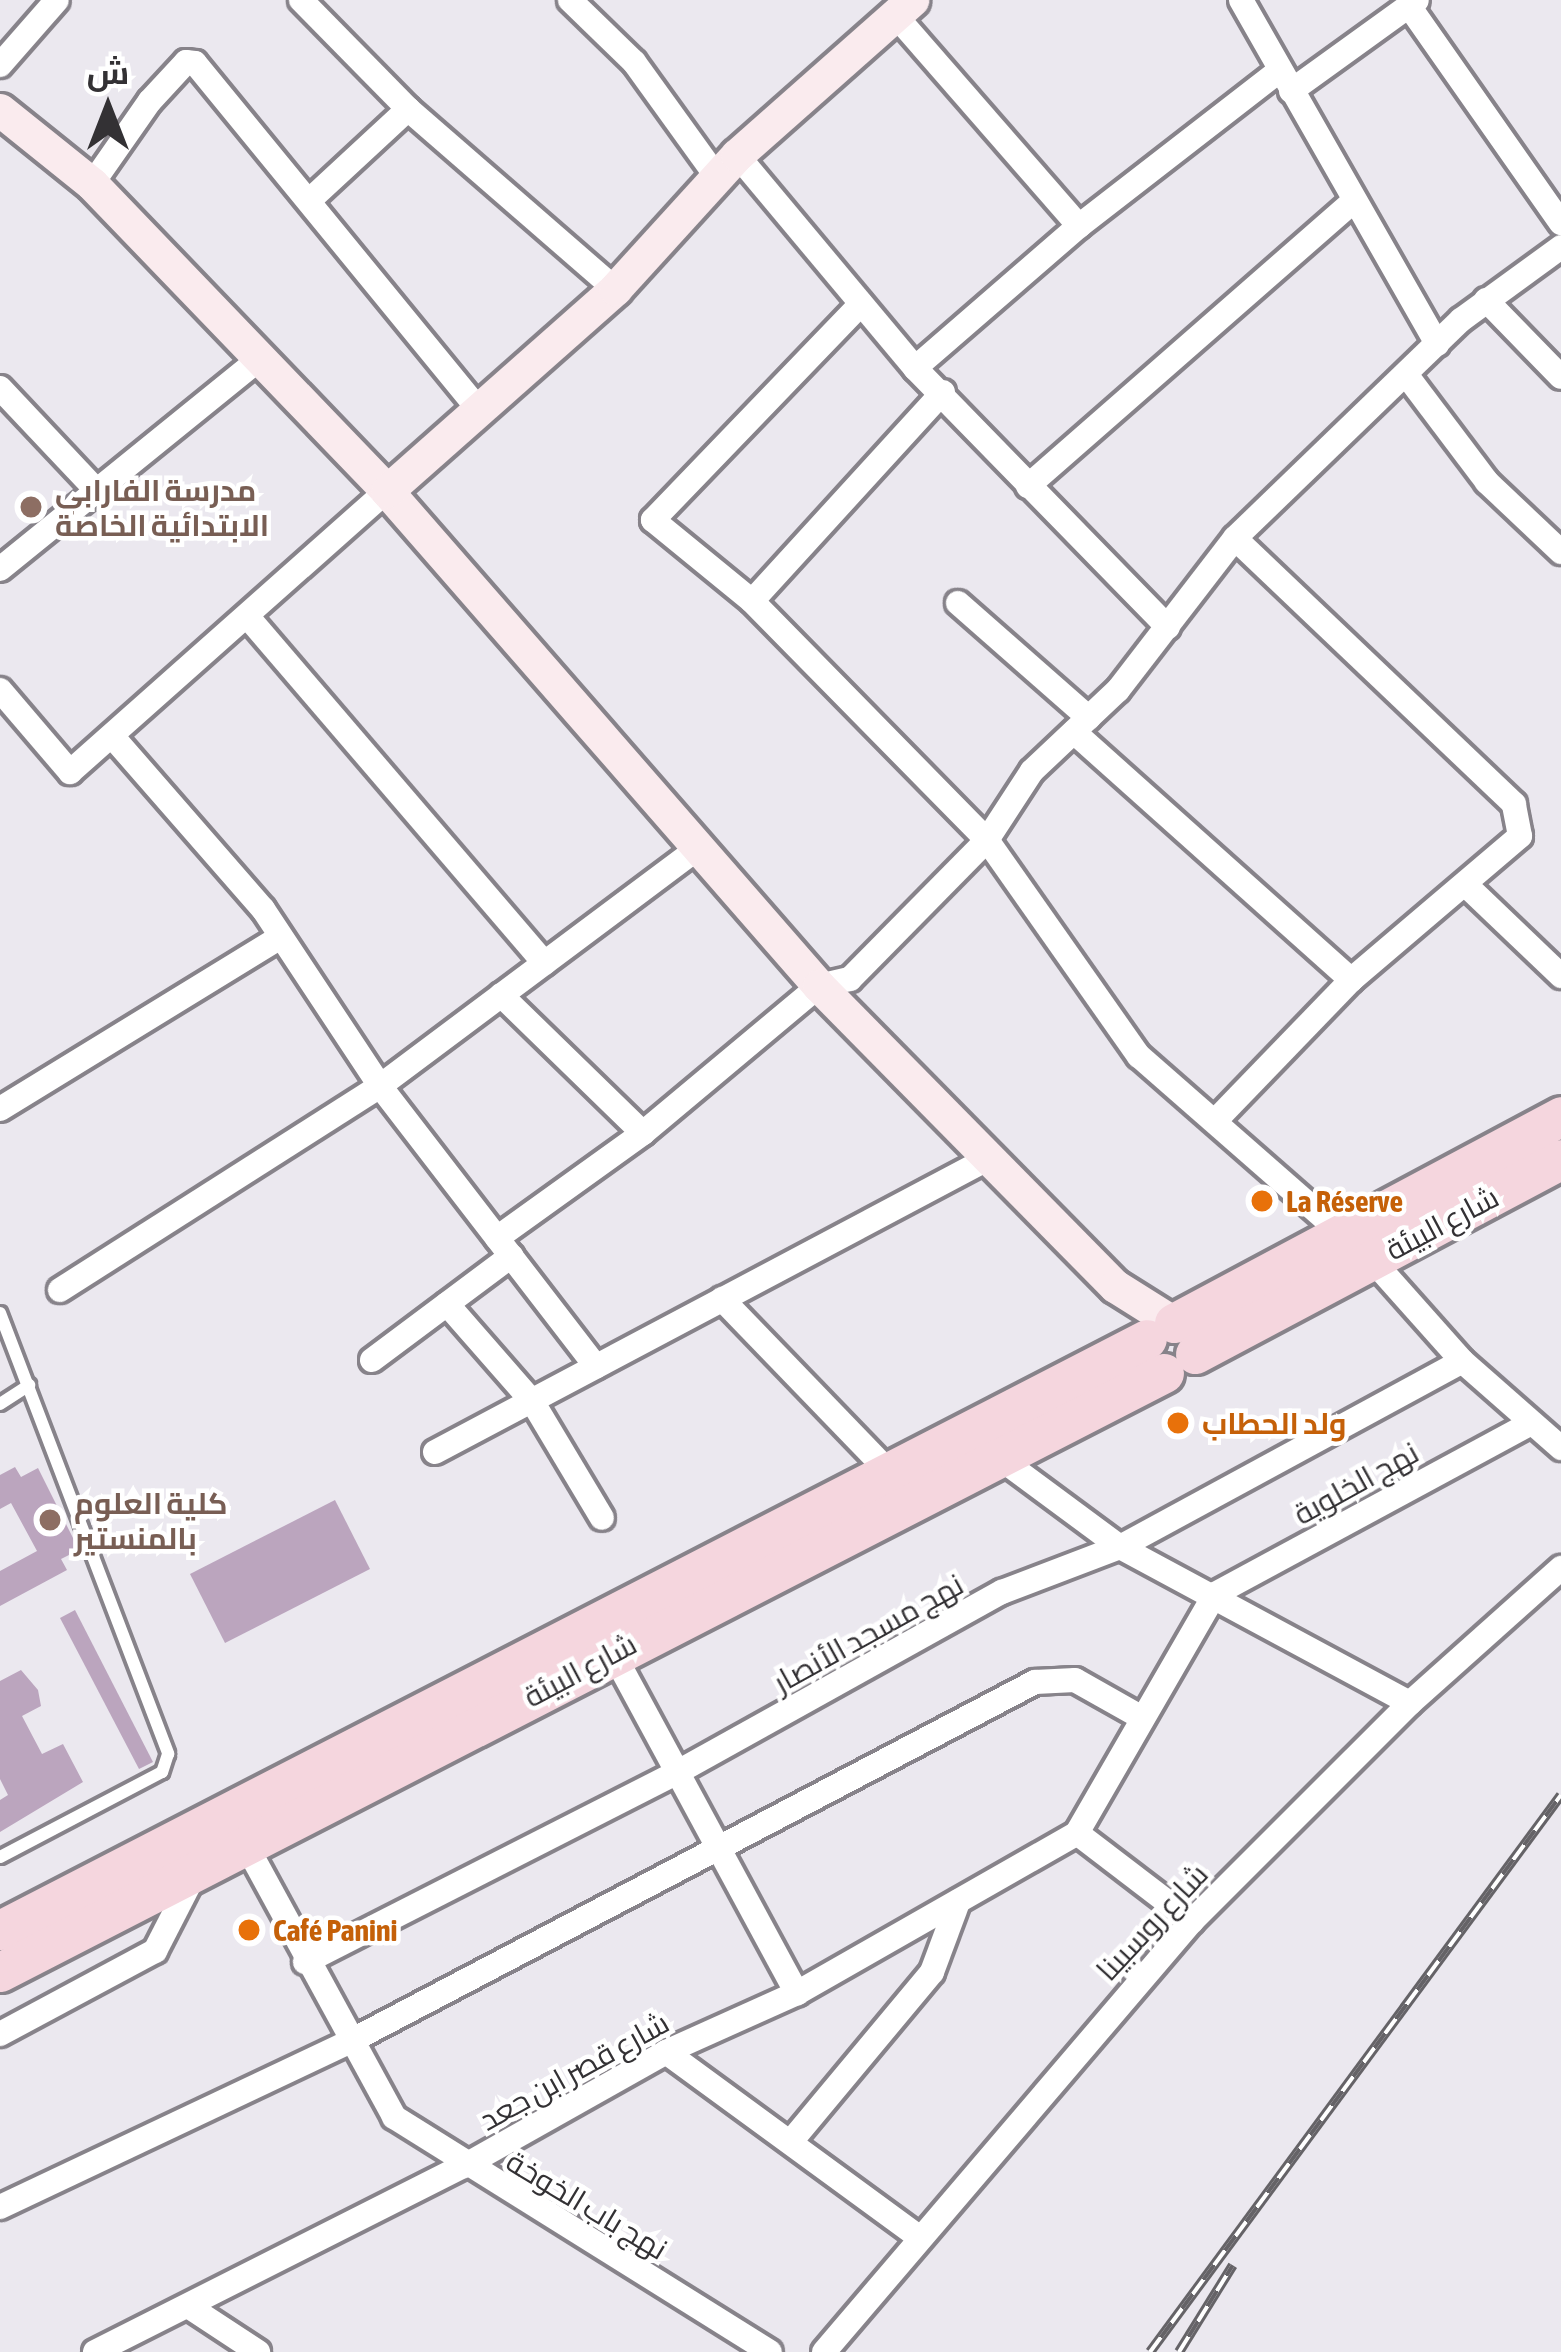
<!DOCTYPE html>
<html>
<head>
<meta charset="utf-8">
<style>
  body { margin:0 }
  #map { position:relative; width:1561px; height:2352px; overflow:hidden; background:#ebe8ef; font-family:"Asap Condensed",Cairo,sans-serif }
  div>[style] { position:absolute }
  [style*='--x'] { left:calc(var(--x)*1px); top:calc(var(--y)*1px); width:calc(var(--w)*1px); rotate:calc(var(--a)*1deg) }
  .building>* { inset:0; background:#bba5be }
  .roads { filter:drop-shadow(3px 0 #87838a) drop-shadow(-3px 0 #87838a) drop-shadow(0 3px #87838a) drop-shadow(0 -3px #87838a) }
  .lane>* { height:12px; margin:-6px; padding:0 6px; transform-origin:6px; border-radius:6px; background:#fff }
  .street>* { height:24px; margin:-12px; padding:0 12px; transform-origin:12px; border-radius:12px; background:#fff }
  .secondary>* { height:33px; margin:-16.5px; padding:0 16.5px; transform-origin:16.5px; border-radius:16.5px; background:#faebee }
  .primary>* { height:39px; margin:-19.5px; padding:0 19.5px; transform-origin:19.5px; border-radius:19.5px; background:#f5d6de }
  .rail>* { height:10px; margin-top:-5px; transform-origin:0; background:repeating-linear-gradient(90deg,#fff 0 18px,#656367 0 36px); box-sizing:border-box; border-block:3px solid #656367 }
  .dots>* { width:33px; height:33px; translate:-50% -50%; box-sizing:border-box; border:6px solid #fff; border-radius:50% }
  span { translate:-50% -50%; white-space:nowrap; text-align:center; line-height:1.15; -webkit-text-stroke:9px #fff; paint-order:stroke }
  .education-label { font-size:30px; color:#785e54; font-weight:700 }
  .left { translate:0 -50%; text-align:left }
  .food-label { font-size:30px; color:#c56008; font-weight:700 }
  .street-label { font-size:30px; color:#333134 }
  .north { position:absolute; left:48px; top:48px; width:120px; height:120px; -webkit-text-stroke:9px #fff; paint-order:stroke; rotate:0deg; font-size:33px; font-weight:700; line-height:48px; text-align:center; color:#333134 }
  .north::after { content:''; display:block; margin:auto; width:42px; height:54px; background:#333134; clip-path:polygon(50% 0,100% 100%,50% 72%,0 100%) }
</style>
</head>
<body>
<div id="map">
  <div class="building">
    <div style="clip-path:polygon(15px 1467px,21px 1477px,38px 1468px,79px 1550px,61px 1559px,67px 1570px,0 1606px,0 1571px,37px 1551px,11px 1503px,0 1509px,0 1475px)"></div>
    <div style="clip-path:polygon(335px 1500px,370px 1569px,225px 1643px,190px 1574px)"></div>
    <div style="clip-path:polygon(75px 1610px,153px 1762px,139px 1769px,60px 1618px)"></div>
    <div style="clip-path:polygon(21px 1670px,38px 1690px,41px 1706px,22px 1716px,42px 1754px,63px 1744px,83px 1782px,0 1832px,0 1800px,8px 1795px,0 1779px,0 1681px)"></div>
  </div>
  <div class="roads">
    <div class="lane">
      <div style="--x:0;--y:1313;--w:472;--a:69.1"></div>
      <div style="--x:168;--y:1754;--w:19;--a:108"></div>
      <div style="--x:162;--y:1772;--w:183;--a:152.3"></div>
      <div style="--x:0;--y:1404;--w:35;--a:-33"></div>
    </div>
    <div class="street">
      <div style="--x:301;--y:0;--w:153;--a:45.5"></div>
      <div style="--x:408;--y:109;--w:274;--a:41"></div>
      <div style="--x:570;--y:0;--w:89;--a:44.1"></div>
      <div style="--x:634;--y:62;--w:142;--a:54.2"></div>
      <div style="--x:1241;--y:0;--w:396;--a:60.3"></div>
      <div style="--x:1409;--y:6;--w:265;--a:55"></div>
      <div style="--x:895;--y:15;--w:280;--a:48.9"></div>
      <div style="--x:0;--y:65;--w:86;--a:-48.8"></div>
      <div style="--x:1291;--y:91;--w:155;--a:-35.8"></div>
      <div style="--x:737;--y:155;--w:278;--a:50.1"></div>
      <div style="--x:915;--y:368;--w:362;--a:45.7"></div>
      <div style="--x:92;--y:184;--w:101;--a:-55.1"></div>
      <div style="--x:150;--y:101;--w:53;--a:-47.3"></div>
      <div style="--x:186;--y:62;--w:9;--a:6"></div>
      <div style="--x:195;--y:63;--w:448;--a:50.7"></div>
      <div style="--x:312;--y:198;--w:131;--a:-42.8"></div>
      <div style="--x:1486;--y:300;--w:107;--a:45.8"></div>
      <div style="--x:915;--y:368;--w:217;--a:-40.9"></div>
      <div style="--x:1079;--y:226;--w:253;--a:-37.8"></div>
      <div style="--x:1408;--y:377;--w:131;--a:53"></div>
      <div style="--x:1487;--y:482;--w:102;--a:43.4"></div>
      <div style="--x:0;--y:388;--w:140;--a:46.7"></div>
      <div style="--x:943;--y:392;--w:283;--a:132.4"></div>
      <div style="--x:752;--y:601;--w:335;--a:45.5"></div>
      <div style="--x:987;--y:840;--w:264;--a:54.9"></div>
      <div style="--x:1139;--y:1056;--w:311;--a:41.2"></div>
      <div style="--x:1373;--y:1261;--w:134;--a:48.3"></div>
      <div style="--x:1462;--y:1361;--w:132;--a:41.3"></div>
      <div style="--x:1028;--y:486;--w:429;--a:-41.2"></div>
      <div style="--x:0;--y:569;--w:333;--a:-39"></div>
      <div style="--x:752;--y:601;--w:128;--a:-140.7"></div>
      <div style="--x:653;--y:520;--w:300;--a:-46.1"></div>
      <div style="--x:958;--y:603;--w:174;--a:41.3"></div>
      <div style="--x:247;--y:616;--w:457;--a:49.4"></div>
      <div style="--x:0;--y:690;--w:108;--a:49.5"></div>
      <div style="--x:70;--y:772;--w:424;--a:-41.6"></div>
      <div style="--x:1074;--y:732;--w:372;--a:41.8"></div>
      <div style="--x:112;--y:736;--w:230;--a:48.9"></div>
      <div style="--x:263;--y:909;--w:212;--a:56.5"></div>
      <div style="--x:380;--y:1086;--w:354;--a:52.4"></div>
      <div style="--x:1468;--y:887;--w:129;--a:43.7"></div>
      <div style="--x:501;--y:995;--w:198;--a:44.2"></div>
      <div style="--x:0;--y:1109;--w:329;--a:-31.5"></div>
      <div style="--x:1217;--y:1119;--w:193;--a:-46"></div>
      <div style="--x:1351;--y:980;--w:222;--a:-40.4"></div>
      <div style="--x:1520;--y:836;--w:33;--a:-101"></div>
      <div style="--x:1514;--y:804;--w:385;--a:-136.4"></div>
      <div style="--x:497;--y:1238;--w:180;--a:-35.7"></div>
      <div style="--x:643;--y:1133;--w:229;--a:-39.9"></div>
      <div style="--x:819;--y:986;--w:32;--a:-13"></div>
      <div style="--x:850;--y:979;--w:195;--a:-45.4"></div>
      <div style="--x:987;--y:840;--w:82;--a:-56.9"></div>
      <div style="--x:1032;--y:771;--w:118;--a:-43.3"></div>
      <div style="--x:1118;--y:690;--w:192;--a:-52.4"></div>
      <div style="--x:1235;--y:538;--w:314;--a:-44"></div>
      <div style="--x:1461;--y:320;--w:124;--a:-36.1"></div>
      <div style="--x:60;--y:1290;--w:379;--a:-32.5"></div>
      <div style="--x:380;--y:1086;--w:394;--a:-36.8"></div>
      <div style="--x:722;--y:1299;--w:239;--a:46"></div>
      <div style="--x:447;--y:1304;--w:129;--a:48.8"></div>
      <div style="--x:532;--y:1401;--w:136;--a:59.1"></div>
      <div style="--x:372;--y:1360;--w:174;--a:-36.8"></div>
      <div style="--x:435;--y:1452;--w:627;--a:-27.95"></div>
      <div style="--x:997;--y:1456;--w:153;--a:36.5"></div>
      <div style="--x:1120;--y:1547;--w:329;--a:28.3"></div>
      <div style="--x:613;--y:1653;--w:387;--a:61.6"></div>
      <div style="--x:1077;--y:1833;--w:276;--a:-60"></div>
      <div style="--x:1215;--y:1594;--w:355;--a:-28.4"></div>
      <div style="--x:1077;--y:1833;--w:145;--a:37.4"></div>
      <div style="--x:246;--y:1845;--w:310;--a:61.4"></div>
      <div style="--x:394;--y:2117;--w:443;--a:32"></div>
      <div style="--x:305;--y:1962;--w:419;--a:-27"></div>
      <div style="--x:678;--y:1772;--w:371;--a:-29.1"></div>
      <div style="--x:1002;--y:1592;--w:126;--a:-20.9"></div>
      <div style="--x:1120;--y:1547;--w:389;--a:-28.5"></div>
      <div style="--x:0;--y:2034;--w:176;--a:-28.2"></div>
      <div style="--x:155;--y:1951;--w:85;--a:-62.8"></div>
      <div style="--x:666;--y:2052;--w:311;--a:36.2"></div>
      <div style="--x:793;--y:2139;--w:217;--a:-50.2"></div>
      <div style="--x:932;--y:1972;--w:75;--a:-69.6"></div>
      <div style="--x:0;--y:2207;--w:384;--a:-25.3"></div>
      <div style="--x:347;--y:2043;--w:777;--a:-27.69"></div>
      <div style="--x:1035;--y:1682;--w:40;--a:-2.9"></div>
      <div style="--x:1075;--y:1680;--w:73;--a:29.4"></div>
      <div style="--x:188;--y:2306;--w:84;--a:33.3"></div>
      <div style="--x:95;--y:2352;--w:413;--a:-26.8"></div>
      <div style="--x:464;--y:2166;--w:232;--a:-29.4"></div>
      <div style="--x:666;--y:2052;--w:144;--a:-24.2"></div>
      <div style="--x:797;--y:1993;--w:322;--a:-29.7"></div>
      <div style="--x:824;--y:2352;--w:567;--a:-49.51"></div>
      <div style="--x:1192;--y:1921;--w:308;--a:-45"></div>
      <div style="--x:1410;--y:1703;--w:203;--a:-41.8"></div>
    </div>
    <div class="secondary">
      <div style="--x:0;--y:110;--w:118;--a:38.8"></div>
      <div style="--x:92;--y:184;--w:426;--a:46.1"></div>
      <div style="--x:387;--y:491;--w:657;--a:48.89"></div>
      <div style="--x:819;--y:986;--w:421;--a:45.4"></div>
      <div style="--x:1115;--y:1286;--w:70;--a:32.1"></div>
      <div style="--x:387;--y:491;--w:305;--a:-41.5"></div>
      <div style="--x:615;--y:289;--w:181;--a:-47.7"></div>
      <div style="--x:737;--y:155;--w:234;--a:-41.5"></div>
    </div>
    <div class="primary">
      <div style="--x:1174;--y:1323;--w:439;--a:-28.1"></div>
      <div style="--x:1195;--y:1354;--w:415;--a:-28"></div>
      <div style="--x:0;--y:1930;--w:1290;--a:-27.26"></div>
      <div style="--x:0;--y:1972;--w:1309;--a:-27.23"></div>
    </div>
  </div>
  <div class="rail">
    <div style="--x:1150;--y:2352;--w:692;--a:-53.58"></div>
    <div style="--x:1179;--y:2352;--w:102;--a:-58.2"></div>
  </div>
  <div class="dots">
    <div style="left:31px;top:507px;background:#8d6e63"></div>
    <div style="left:1262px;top:1201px;background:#e8710a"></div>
    <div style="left:1178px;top:1423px;background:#e8710a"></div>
    <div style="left:50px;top:1520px;background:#8d6e63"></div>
    <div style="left:249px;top:1930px;background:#e8710a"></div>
  </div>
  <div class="education-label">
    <span class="left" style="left:55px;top:507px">مدرسة الفارابي<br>الابتدائية الخاصة</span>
    <span class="left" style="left:74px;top:1520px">كلية العلوم<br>بالمنستير</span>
  </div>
  <div class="food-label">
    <span class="left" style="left:1286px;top:1201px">La Réserve</span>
    <span class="left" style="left:1202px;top:1423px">ولد الحطاب</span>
    <span class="left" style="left:273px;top:1930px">Café Panini</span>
  </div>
  <div class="street-label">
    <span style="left:1442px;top:1223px;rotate:-28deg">شارع البيئة</span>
    <span style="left:1356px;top:1483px;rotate:-29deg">نهج الخلوية</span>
    <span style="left:868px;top:1633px;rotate:-29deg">نهج مسجد الأنصار</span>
    <span style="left:580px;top:1670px;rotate:-28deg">شارع البيئة</span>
    <span style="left:1152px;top:1922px;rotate:-47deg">شارع روسبينا</span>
    <span style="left:574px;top:2071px;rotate:-29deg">شارع قصر ابن جعد</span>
    <span style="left:587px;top:2205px;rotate:31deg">نهج باب الخوخة</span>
  </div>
  <div class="north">ش</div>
</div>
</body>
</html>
